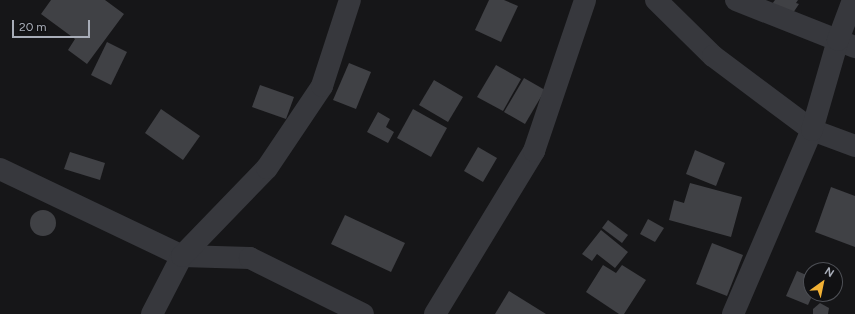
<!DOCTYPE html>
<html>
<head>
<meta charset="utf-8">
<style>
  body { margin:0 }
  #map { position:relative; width:855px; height:314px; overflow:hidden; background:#161618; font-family:Figtree,sans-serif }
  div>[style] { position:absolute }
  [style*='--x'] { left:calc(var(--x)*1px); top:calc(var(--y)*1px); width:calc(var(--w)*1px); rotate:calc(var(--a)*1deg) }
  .building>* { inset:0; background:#404145 }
  .round { border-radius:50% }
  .minor>* { height:22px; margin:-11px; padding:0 11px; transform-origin:11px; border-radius:11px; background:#37383d }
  span { translate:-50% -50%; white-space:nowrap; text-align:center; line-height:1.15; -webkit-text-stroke:4px #111113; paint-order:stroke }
  .north { position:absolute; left:803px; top:262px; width:40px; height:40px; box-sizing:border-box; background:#111113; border:1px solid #4d4f55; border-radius:50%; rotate:33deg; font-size:11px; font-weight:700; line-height:16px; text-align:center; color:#a8adb8 }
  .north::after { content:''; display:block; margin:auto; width:14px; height:18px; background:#f2b134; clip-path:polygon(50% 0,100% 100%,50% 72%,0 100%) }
  .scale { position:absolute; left:12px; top:20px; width:78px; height:18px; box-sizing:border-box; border:2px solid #a8adb8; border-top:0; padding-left:5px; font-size:12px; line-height:14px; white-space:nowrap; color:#a8adb8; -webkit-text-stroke:3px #111113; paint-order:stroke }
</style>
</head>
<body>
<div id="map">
  <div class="building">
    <div style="clip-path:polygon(51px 0,105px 0,124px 14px,87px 64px,68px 50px,75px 39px,41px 14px)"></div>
    <div style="clip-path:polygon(489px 0,504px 0,518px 6px,501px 42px,475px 30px)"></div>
    <div style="clip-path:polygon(775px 0,798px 0,796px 3px,799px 4px,791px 16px,772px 4px)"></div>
    <div style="clip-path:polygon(107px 42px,127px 52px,111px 85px,91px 75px)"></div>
    <div style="clip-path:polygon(349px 63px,371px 72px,356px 109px,333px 100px)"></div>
    <div style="clip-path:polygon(496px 65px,521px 79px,503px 111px,477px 97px)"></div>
    <div style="clip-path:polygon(524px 78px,545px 90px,525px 124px,504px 112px)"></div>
    <div style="clip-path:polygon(434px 80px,463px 97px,448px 122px,419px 105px)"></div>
    <div style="clip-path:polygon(260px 85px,294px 97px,286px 119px,252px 107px)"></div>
    <div style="clip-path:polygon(161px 109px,200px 136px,183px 160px,145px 133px)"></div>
    <div style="clip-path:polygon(413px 109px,447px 128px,431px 157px,397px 138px)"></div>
    <div style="clip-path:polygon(378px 112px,390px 119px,386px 127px,394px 132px,388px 143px,367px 132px)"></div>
    <div style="clip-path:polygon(478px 147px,497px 158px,483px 182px,464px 171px)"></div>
    <div style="clip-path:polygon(695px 150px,725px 163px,716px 186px,686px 174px)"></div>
    <div style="clip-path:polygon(70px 152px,105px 163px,100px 180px,64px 169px)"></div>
    <div style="clip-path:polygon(690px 183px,742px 197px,731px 237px,669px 220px,674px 200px,684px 203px)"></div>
    <div style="clip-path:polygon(831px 187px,855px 196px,855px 247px,815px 232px)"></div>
    <div class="round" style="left:30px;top:210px;width:26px;height:26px"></div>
    <div style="clip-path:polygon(345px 215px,405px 243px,391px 272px,331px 244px)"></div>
    <div style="clip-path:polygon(648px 219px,664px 228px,655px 242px,640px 234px)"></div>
    <div style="clip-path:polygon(608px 220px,628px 235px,622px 243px,602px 228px)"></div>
    <div style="clip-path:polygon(601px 230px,628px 252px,615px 268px,597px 254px,592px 261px,582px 254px)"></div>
    <div style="clip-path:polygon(712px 243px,743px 255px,727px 296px,696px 284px)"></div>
    <div style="clip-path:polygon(603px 265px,616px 273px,622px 265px,646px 280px,624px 314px,619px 314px,586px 292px)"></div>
    <div style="clip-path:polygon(797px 271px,811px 277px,813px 294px,808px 305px,786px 296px)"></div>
    <div style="clip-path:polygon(509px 291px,546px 314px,495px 314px)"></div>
    <div style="clip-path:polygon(820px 303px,829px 308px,828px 314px,813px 314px,813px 309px)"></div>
  </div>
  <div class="minor">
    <div style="--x:656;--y:0;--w:80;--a:44.5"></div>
    <div style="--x:713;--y:56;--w:124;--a:36.8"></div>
    <div style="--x:812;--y:130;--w:46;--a:20.4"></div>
    <div style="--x:736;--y:0;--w:128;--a:21.6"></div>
    <div style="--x:0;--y:169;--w:202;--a:25.5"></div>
    <div style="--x:182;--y:256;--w:68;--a:1.7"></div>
    <div style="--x:250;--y:258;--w:126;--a:26.4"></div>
    <div style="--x:152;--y:314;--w:65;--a:-62.7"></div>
    <div style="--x:182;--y:256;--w:122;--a:-46"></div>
    <div style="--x:267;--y:168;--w:99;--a:-56.1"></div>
    <div style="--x:322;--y:86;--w:90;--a:-72"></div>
    <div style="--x:435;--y:314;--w:191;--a:-58.7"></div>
    <div style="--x:534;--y:151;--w:159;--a:-71.3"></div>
    <div style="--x:733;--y:314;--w:200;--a:-66.8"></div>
    <div style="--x:812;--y:130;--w:94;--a:-73.9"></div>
    <div style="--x:838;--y:40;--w:43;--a:-69.4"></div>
  </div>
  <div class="north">N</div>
  <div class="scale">20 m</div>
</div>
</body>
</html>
